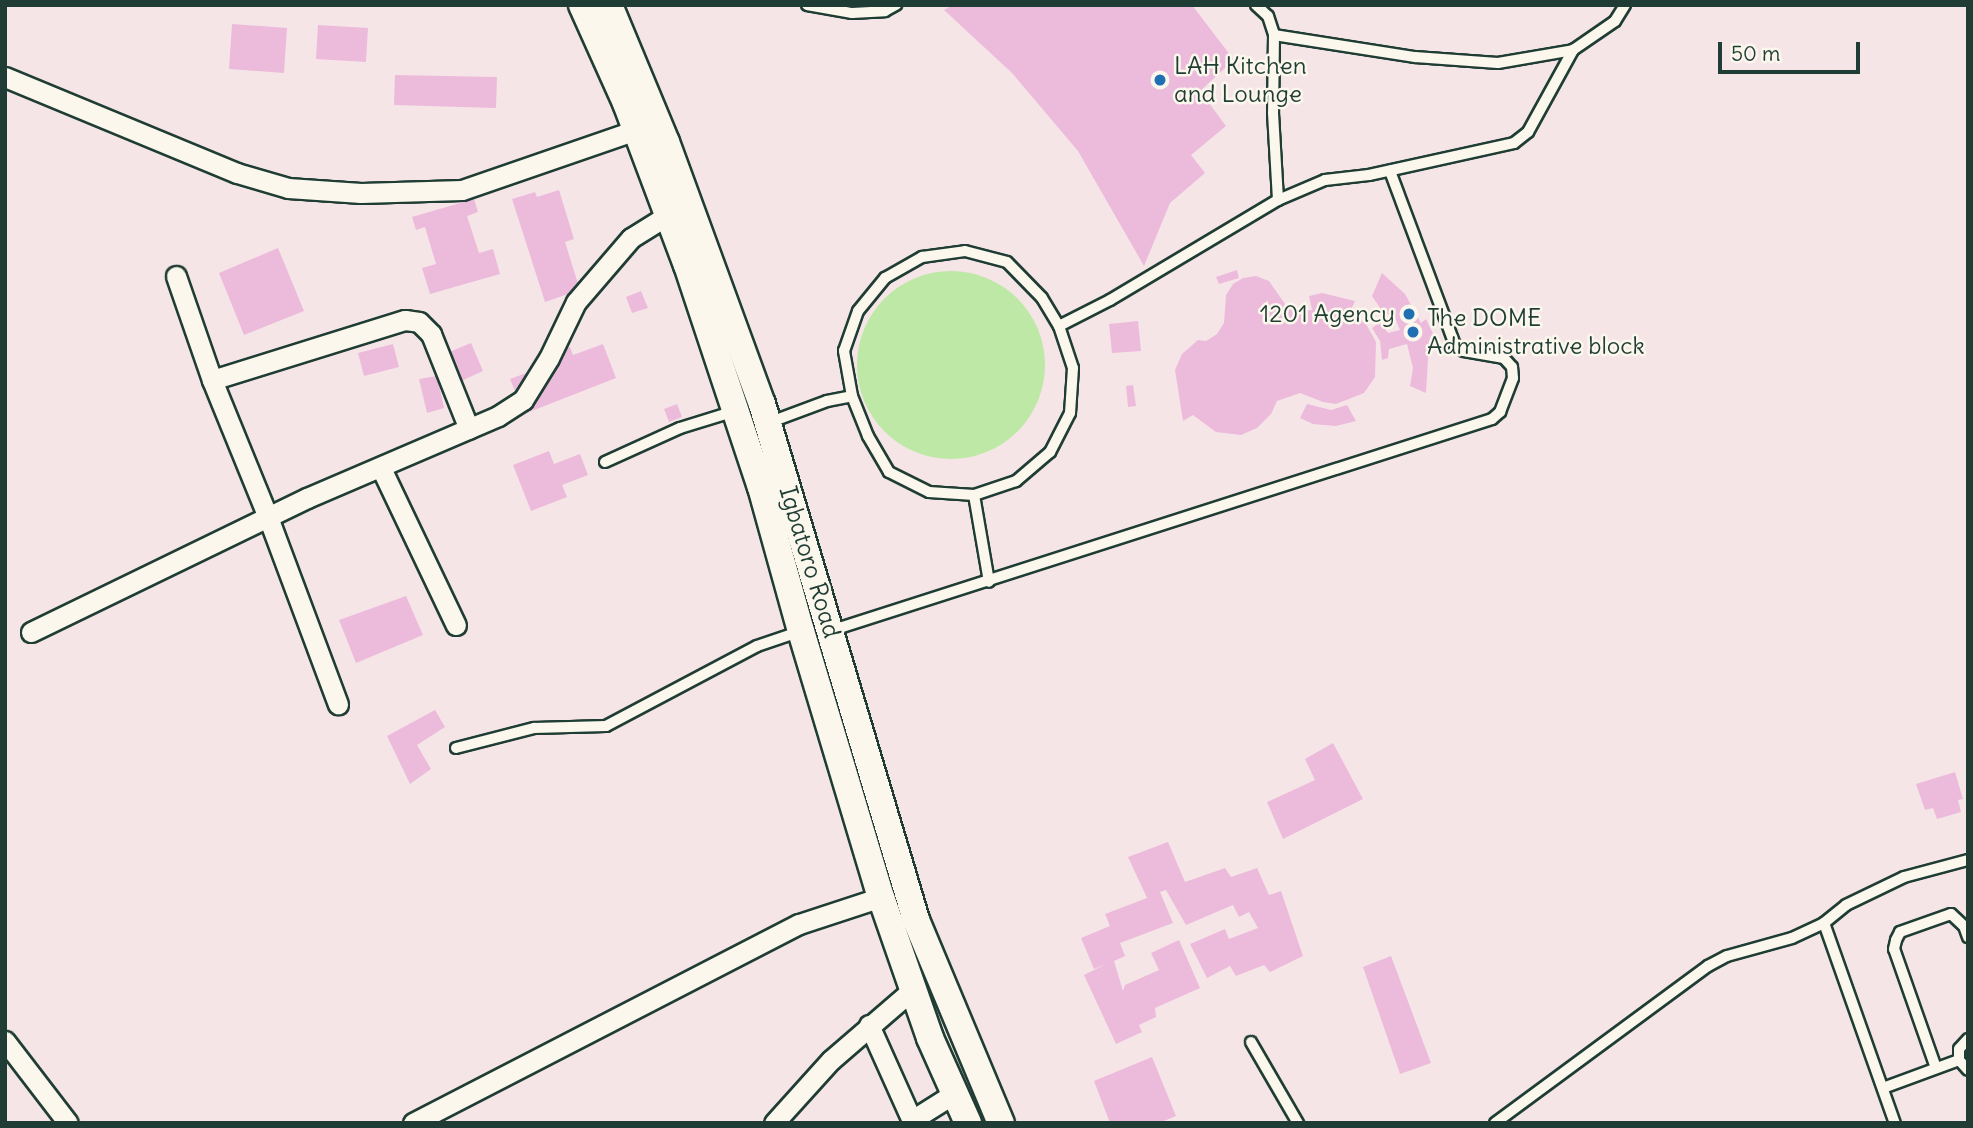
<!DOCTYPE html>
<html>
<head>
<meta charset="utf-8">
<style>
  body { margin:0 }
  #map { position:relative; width:1973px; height:1128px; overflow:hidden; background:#f6e5e7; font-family:Delius,sans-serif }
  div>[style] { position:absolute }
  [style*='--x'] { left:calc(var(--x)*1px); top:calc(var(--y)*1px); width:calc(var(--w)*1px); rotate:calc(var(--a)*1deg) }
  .green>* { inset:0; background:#bde8a5 }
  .round { border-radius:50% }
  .building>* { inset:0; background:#ecbbdb }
  .roads { filter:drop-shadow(2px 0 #1f3d34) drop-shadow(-2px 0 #1f3d34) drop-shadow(0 2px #1f3d34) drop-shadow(0 -2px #1f3d34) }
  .lane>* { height:10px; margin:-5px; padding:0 5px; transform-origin:5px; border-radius:5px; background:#fbf7ec }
  .street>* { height:19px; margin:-9.5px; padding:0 9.5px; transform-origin:9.5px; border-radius:9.5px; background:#fbf7ec }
  .secondary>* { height:26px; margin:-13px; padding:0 13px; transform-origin:13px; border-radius:13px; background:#fbf7ec }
  .dots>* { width:19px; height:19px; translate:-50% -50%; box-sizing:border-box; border:4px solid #fbf7ec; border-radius:50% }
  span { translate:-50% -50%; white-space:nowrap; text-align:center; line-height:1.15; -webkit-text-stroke:5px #fbf7ec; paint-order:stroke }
  .poi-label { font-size:24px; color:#1f3d34 }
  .left { translate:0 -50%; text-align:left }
  .right { translate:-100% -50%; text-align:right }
  .street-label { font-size:24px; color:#1f3d34 }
  .frame { position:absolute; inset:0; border:7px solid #1f3d34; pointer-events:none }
  .scale { position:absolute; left:1718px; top:42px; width:142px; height:32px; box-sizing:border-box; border:4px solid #1f3d34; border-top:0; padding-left:9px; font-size:21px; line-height:24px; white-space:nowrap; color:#1f3d34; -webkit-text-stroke:5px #fbf7ec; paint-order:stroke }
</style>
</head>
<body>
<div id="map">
  <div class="green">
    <div class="round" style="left:857px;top:271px;width:188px;height:188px"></div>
  </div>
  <div class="building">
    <div style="clip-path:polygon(953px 5px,1192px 5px,1234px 60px,1200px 91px,1226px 126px,1191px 155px,1205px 173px,1170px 203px,1144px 266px,1078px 151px,1012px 73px,944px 10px)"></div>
    <div style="clip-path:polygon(232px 24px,287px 28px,284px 73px,229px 69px)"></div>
    <div style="clip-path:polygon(318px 25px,368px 28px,366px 62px,316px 59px)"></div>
    <div style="clip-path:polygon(395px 75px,497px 77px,496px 108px,394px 105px)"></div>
    <div style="clip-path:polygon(559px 190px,574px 239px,565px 242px,580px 290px,545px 302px,512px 199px,535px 192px,537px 197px)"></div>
    <div style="clip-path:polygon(474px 199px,478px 212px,467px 216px,479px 253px,493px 249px,500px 274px,430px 294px,422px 268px,436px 264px,425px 227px,416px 230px,412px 217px)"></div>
    <div style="clip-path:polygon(278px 248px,304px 311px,244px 335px,219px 273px)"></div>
    <div style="clip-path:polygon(1237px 270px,1239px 278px,1219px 284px,1216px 277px)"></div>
    <div style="clip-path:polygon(1382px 273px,1405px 294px,1421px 323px,1426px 319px,1435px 338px,1429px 343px,1426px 393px,1410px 386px,1413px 368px,1407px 344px,1389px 349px,1388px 358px,1382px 360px,1380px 341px,1372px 328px,1380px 322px,1388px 333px,1400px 330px,1393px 313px,1385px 315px,1372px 296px)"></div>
    <div style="clip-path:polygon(1256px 276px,1269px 281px,1285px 304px,1295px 311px,1312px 310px,1309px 296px,1322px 293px,1355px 301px,1350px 312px,1366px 324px,1376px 342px,1375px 377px,1364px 393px,1336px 404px,1323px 402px,1300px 393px,1277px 401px,1271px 414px,1257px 428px,1241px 435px,1216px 432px,1193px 415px,1183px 421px,1175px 370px,1182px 354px,1198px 340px,1206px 341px,1217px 334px,1224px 323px,1226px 295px,1233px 284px,1243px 278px)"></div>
    <div style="clip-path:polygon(641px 291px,648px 308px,632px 313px,626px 297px)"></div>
    <div style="clip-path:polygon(1138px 321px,1141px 351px,1112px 353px,1109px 324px)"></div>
    <div style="clip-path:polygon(471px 343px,483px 371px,459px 382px,447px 353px)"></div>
    <div style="clip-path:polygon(393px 344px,399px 367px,364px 376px,358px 353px)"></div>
    <div style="clip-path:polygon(603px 344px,616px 378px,524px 414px,510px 379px,548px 365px,545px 356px,570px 347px,573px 355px)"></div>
    <div style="clip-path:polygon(437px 376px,444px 408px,427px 413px,419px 379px)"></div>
    <div style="clip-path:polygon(1133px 385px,1136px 406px,1128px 407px,1126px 386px)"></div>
    <div style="clip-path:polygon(677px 404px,682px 417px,669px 422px,664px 409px)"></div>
    <div style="clip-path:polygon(1307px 404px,1331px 410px,1347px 405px,1356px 421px,1336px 426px,1313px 424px,1300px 418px)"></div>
    <div style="clip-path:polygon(549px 451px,554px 464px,580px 454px,588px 475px,562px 485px,567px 497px,531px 511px,513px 465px)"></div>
    <div style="clip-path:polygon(406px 596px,423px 635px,356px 663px,339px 620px)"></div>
    <div style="clip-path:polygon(435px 710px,445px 727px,417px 745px,431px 769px,410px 784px,387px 736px)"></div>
    <div style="clip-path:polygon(1333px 743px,1363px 799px,1283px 839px,1267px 802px,1315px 780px,1305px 759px)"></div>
    <div style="clip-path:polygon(1955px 772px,1963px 799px,1958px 800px,1961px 812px,1937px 819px,1933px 808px,1925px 810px,1916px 784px)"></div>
    <div style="clip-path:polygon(1168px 842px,1185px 882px,1225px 868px,1231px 877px,1257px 868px,1269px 895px,1281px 891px,1303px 956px,1270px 972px,1264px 965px,1236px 976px,1230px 966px,1207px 978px,1190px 944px,1225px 929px,1229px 939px,1258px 928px,1249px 912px,1239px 917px,1233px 905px,1186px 925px,1166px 890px,1160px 892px,1173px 923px,1120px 943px,1125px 956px,1114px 961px,1123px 991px,1125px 985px,1159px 970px,1151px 953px,1179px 940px,1200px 988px,1155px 1008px,1156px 1017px,1139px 1025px,1142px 1032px,1116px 1044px,1084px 975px,1106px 964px,1094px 969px,1081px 938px,1110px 926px,1105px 914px,1147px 898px,1128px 857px)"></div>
    <div style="clip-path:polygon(1391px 956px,1431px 1063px,1400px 1074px,1363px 967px)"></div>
    <div style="clip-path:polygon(1152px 1057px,1176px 1116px,1159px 1123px,1110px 1123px,1094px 1081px)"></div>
  </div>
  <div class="roads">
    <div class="lane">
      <div style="--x:807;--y:5;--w:46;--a:10.1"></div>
      <div style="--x:852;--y:13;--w:33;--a:-3"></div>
      <div style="--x:885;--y:11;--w:13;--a:-29"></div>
      <div style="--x:1256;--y:5;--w:16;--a:43"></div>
      <div style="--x:1268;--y:16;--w:20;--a:72"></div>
      <div style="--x:1274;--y:35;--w:78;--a:90.7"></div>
      <div style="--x:1273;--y:113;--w:87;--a:86.7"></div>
      <div style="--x:1274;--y:35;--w:143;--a:8.9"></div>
      <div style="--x:1415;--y:57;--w:83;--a:4.1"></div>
      <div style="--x:1498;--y:63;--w:76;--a:-9.8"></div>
      <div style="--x:965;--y:251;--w:43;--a:14.7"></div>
      <div style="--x:1007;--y:262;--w:50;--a:45.8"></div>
      <div style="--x:1042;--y:298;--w:33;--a:59"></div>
      <div style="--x:1059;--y:326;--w:44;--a:71.6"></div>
      <div style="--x:1073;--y:368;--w:45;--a:93.8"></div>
      <div style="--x:1070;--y:413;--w:44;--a:117.1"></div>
      <div style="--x:1050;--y:452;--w:45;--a:139.5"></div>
      <div style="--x:1016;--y:481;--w:44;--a:161.6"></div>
      <div style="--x:974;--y:495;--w:45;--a:-176.2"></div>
      <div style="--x:929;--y:492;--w:45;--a:-153.4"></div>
      <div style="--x:889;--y:472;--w:42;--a:-120.3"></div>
      <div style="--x:868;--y:436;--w:43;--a:-111.8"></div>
      <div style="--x:852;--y:396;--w:46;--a:-100.1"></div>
      <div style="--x:844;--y:351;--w:42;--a:-70.7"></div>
      <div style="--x:858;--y:311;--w:43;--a:-50.7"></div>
      <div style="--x:885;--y:278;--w:43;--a:-29.6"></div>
      <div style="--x:922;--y:257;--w:43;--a:-7.9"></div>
      <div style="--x:1059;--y:326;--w:57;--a:-27"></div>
      <div style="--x:1110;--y:300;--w:196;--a:-30.8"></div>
      <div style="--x:1278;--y:200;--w:51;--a:-23.1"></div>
      <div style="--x:1325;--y:180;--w:44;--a:-6.5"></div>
      <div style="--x:1369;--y:175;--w:148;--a:-12.4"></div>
      <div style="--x:1514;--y:143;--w:18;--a:-38"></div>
      <div style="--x:1528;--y:132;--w:94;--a:-61.2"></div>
      <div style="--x:1573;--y:50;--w:51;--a:-34.6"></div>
      <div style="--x:1615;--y:21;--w:19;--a:-58"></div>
      <div style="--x:768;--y:423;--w:63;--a:-20.4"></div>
      <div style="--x:827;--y:401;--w:25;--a:-11"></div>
      <div style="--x:605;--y:462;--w:82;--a:-24.4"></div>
      <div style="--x:680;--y:428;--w:58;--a:-17.2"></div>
      <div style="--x:974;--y:495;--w:88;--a:80.2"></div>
      <div style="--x:833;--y:630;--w:692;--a:-17.75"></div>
      <div style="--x:1492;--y:419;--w:11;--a:-41"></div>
      <div style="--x:1500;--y:412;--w:36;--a:-69"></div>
      <div style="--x:1513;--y:378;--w:11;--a:-95"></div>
      <div style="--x:1512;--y:367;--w:12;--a:-132"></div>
      <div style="--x:1504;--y:358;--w:41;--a:-170.1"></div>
      <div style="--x:1464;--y:351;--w:11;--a:-146"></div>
      <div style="--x:1455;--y:345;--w:186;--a:-110.5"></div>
      <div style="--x:456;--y:748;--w:81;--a:-14.4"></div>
      <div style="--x:534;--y:728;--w:72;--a:-1.6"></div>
      <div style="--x:606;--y:726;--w:171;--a:-27.9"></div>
      <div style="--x:757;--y:646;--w:46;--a:-18.8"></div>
      <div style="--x:1824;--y:923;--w:212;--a:70.5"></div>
      <div style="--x:1968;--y:1039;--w:13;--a:132"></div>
      <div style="--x:1959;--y:1049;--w:11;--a:90"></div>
      <div style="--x:1959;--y:1060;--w:13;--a:48"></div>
      <div style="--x:1251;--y:1042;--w:94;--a:59.9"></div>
      <div style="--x:1936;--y:1068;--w:126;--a:-109.4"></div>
      <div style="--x:1894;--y:949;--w:9;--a:-77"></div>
      <div style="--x:1896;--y:940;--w:9;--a:-63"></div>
      <div style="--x:1900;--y:932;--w:54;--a:-19.4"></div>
      <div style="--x:1951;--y:914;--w:18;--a:43"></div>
      <div style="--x:1964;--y:926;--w:12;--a:70"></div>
      <div style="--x:1883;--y:1088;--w:81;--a:-20.2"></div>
      <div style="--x:1495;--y:1123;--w:265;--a:-36.4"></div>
      <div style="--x:1708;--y:966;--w:21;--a:-28"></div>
      <div style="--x:1727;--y:956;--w:67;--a:-15.5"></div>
      <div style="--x:1792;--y:938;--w:35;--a:-25"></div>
      <div style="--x:1824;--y:923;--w:28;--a:-39"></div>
      <div style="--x:1846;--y:905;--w:64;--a:-25.8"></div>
      <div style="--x:1904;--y:877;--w:66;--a:-14.9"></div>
    </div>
    <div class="street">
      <div style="--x:5;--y:77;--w:251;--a:22.5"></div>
      <div style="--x:237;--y:173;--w:53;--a:16.4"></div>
      <div style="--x:288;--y:188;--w:73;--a:3.9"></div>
      <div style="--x:361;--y:193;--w:101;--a:-1.7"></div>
      <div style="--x:462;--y:190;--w:184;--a:-19"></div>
      <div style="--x:176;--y:276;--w:110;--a:70.9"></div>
      <div style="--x:212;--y:380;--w:148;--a:67.8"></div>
      <div style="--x:268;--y:517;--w:200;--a:69.5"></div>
      <div style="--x:212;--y:380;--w:202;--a:-17.3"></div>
      <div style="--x:405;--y:320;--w:14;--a:8"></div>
      <div style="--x:419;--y:322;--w:17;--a:45"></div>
      <div style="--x:431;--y:334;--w:102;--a:68.2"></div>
      <div style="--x:381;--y:468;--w:174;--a:64.5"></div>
      <div style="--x:31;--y:632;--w:307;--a:-25.9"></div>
      <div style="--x:307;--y:498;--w:208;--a:-23.2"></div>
      <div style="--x:498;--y:416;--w:30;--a:-33"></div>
      <div style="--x:523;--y:400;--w:49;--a:-58.2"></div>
      <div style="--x:549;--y:358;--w:62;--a:-64.3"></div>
      <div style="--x:576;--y:302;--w:84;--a:-49.3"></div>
      <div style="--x:631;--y:238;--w:44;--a:-31.9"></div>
      <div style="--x:869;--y:1025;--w:107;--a:65.8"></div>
      <div style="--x:5;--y:1041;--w:103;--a:52.5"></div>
      <div style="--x:912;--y:1120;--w:51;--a:-32.1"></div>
      <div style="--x:413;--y:1123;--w:434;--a:-27.3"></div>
      <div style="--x:799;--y:924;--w:86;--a:-18.2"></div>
      <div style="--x:774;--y:1123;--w:85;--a:-47.9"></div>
      <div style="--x:831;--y:1060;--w:107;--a:-40.8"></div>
    </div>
    <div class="secondary">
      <div style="--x:582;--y:5;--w:107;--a:65.8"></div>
      <div style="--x:626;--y:103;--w:173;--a:69.4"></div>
      <div style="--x:687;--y:265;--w:234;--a:71.6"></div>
      <div style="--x:761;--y:487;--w:149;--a:74.5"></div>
      <div style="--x:801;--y:631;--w:278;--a:73.3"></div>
      <div style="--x:881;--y:897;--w:149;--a:70.8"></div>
      <div style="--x:930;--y:1038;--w:93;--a:65.9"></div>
      <div style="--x:609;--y:5;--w:148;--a:67.4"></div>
      <div style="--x:666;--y:142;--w:279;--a:69.9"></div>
      <div style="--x:762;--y:404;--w:538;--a:73.38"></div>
      <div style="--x:916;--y:920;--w:220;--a:67.3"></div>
    </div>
  </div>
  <div class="dots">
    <div style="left:1160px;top:80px;background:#1f6fb2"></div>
    <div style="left:1409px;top:314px;background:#1f6fb2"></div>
    <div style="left:1413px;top:332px;background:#1f6fb2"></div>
  </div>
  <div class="poi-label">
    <span class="left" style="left:1174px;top:80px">LAH Kitchen<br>and Lounge</span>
    <span class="right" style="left:1395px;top:314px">1201 Agency</span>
    <span class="left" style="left:1427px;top:332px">The DOME<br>Administrative block</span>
  </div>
  <div class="street-label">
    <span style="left:810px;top:562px;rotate:73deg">Igbatoro Road</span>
  </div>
  <div class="frame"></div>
  <div class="scale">50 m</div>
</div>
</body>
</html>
